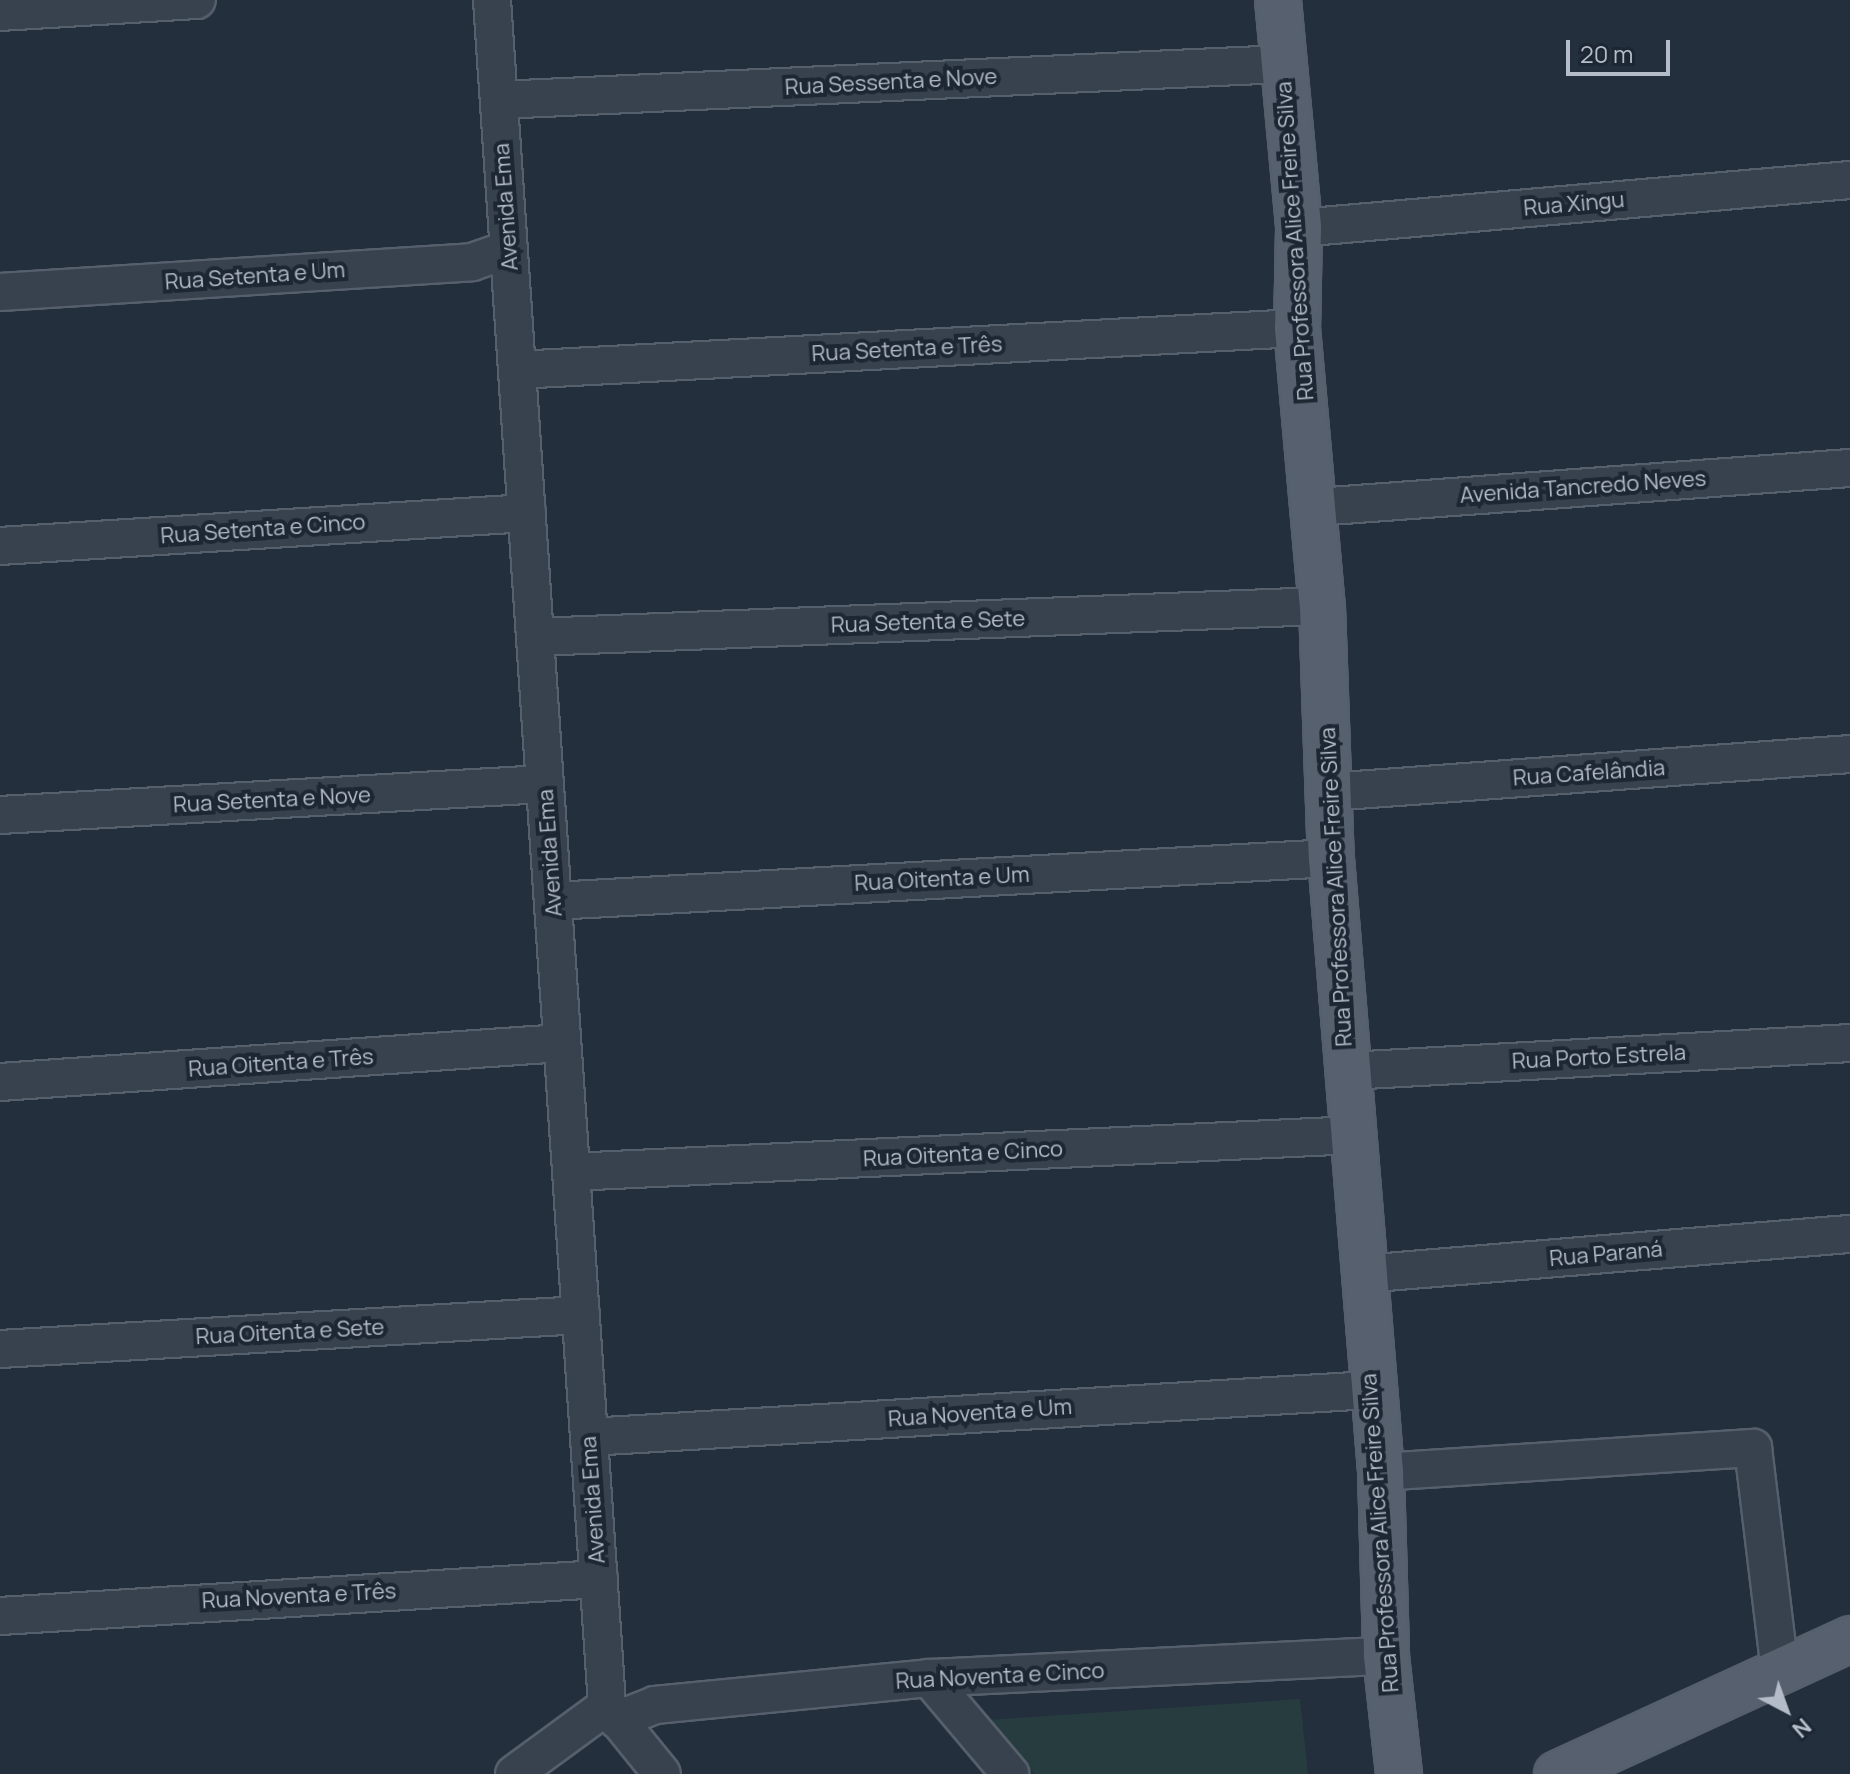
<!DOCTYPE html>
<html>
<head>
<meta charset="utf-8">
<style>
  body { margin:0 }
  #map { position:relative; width:1850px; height:1774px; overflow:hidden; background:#242f3e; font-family:Manrope,sans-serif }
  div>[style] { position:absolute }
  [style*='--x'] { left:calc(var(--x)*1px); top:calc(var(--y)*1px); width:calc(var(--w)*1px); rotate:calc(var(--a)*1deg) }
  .green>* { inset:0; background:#263c3f }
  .roads { filter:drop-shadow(2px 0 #565f6c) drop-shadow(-2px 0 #565f6c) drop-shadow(0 2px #565f6c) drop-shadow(0 -2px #565f6c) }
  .minor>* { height:36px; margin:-18px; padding:0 18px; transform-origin:18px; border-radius:18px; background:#38414e }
  .major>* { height:44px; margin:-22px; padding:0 22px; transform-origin:22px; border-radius:22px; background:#56606e }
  span { translate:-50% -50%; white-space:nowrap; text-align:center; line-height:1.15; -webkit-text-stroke:8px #1d2633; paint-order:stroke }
  .street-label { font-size:22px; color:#b4bcc9 }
  .north { position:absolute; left:1746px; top:1670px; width:80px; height:80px; -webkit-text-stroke:6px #1d2633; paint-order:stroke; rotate:139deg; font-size:22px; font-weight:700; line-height:32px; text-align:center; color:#b4bcc9 }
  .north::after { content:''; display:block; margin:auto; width:28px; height:36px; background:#b4bcc9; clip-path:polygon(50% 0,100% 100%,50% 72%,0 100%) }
  .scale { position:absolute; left:1566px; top:40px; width:104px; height:36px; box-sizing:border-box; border:4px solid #b4bcc9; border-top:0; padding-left:10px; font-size:24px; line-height:28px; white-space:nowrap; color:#b4bcc9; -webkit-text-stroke:6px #1d2633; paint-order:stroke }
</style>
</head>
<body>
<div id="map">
  <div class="green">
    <div style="clip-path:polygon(1300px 1699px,1308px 1774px,1034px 1774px,988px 1720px)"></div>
  </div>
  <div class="roads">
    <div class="minor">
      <div style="--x:492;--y:0;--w:1710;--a:86.14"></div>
      <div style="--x:0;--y:12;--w:197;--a:-3.5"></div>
      <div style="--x:499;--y:100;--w:786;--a:-2.63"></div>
      <div style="--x:1299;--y:228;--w:553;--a:-4.98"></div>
      <div style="--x:0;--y:292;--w:473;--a:-3.6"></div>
      <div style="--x:472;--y:262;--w:39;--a:-19"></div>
      <div style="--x:517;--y:370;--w:781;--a:-3.08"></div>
      <div style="--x:1316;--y:507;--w:535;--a:-4.18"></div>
      <div style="--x:0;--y:546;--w:528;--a:-3.58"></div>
      <div style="--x:535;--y:637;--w:788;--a:-2.26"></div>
      <div style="--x:1329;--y:792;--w:522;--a:-4.17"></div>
      <div style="--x:0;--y:815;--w:546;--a:-3.26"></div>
      <div style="--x:553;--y:901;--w:779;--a:-3.16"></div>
      <div style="--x:1348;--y:1071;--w:503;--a:-3.19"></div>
      <div style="--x:0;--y:1082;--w:563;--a:-3.97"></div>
      <div style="--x:571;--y:1172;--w:785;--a:-2.7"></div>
      <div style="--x:1362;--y:1274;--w:490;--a:-4.7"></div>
      <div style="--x:0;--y:1349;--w:582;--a:-3.35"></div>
      <div style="--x:589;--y:1437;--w:783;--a:-3.44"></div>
      <div style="--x:1381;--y:1472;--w:373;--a:-3.7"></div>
      <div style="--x:1753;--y:1448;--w:226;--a:83.1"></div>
      <div style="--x:0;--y:1616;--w:600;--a:-3.53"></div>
      <div style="--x:929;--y:1678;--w:126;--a:49.8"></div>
      <div style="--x:607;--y:1706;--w:87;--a:51"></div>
      <div style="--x:617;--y:1720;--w:41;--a:-21.5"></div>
      <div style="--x:655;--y:1705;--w:275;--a:-5.6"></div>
      <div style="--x:929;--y:1678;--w:458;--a:-2.8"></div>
      <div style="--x:514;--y:1774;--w:115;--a:-36.2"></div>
    </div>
    <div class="major">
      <div style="--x:1278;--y:0;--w:229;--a:84.7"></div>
      <div style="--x:1299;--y:228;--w:100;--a:91.1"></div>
      <div style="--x:1297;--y:328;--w:279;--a:84.9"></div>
      <div style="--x:1322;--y:606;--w:252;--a:88"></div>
      <div style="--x:1331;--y:858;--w:616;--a:85.34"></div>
      <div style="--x:1381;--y:1472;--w:184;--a:88.4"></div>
      <div style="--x:1386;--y:1656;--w:119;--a:83.7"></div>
      <div style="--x:1557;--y:1774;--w:323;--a:-24.7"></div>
    </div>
  </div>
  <div class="street-label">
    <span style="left:891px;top:82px;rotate:-3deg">Rua Sessenta e Nove</span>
    <span style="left:1574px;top:204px;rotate:-5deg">Rua Xingu</span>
    <span style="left:506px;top:207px;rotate:-94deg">Avenida Ema</span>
    <span style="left:1295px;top:241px;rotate:-94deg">Rua Professora Alice Freire Silva</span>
    <span style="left:255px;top:276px;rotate:-4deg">Rua Setenta e Um</span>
    <span style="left:907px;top:349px;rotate:-3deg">Rua Setenta e Três</span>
    <span style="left:1583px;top:487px;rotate:-4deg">Avenida Tancredo Neves</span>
    <span style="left:263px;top:529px;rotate:-4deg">Rua Setenta e Cinco</span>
    <span style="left:928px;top:622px;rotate:-2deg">Rua Setenta e Sete</span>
    <span style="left:1589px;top:773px;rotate:-4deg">Rua Cafelândia</span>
    <span style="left:272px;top:800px;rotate:-3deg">Rua Setenta e Nove</span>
    <span style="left:550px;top:853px;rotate:-94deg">Avenida Ema</span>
    <span style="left:942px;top:879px;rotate:-3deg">Rua Oitenta e Um</span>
    <span style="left:1336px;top:887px;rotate:-93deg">Rua Professora Alice Freire Silva</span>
    <span style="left:1599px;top:1057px;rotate:-3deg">Rua Porto Estrela</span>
    <span style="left:281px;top:1063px;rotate:-4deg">Rua Oitenta e Três</span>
    <span style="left:963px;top:1154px;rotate:-3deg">Rua Oitenta e Cinco</span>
    <span style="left:1606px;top:1254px;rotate:-5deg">Rua Paraná</span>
    <span style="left:290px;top:1332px;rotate:-3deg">Rua Oitenta e Sete</span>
    <span style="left:980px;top:1413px;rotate:-4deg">Rua Noventa e Um</span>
    <span style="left:593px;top:1500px;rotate:-94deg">Avenida Ema</span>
    <span style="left:1380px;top:1533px;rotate:-94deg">Rua Professora Alice Freire Silva</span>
    <span style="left:299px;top:1596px;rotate:-3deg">Rua Noventa e Três</span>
    <span style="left:1000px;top:1676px;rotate:-3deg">Rua Noventa e Cinco</span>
  </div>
  <div class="north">N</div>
  <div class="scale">20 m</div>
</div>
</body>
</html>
